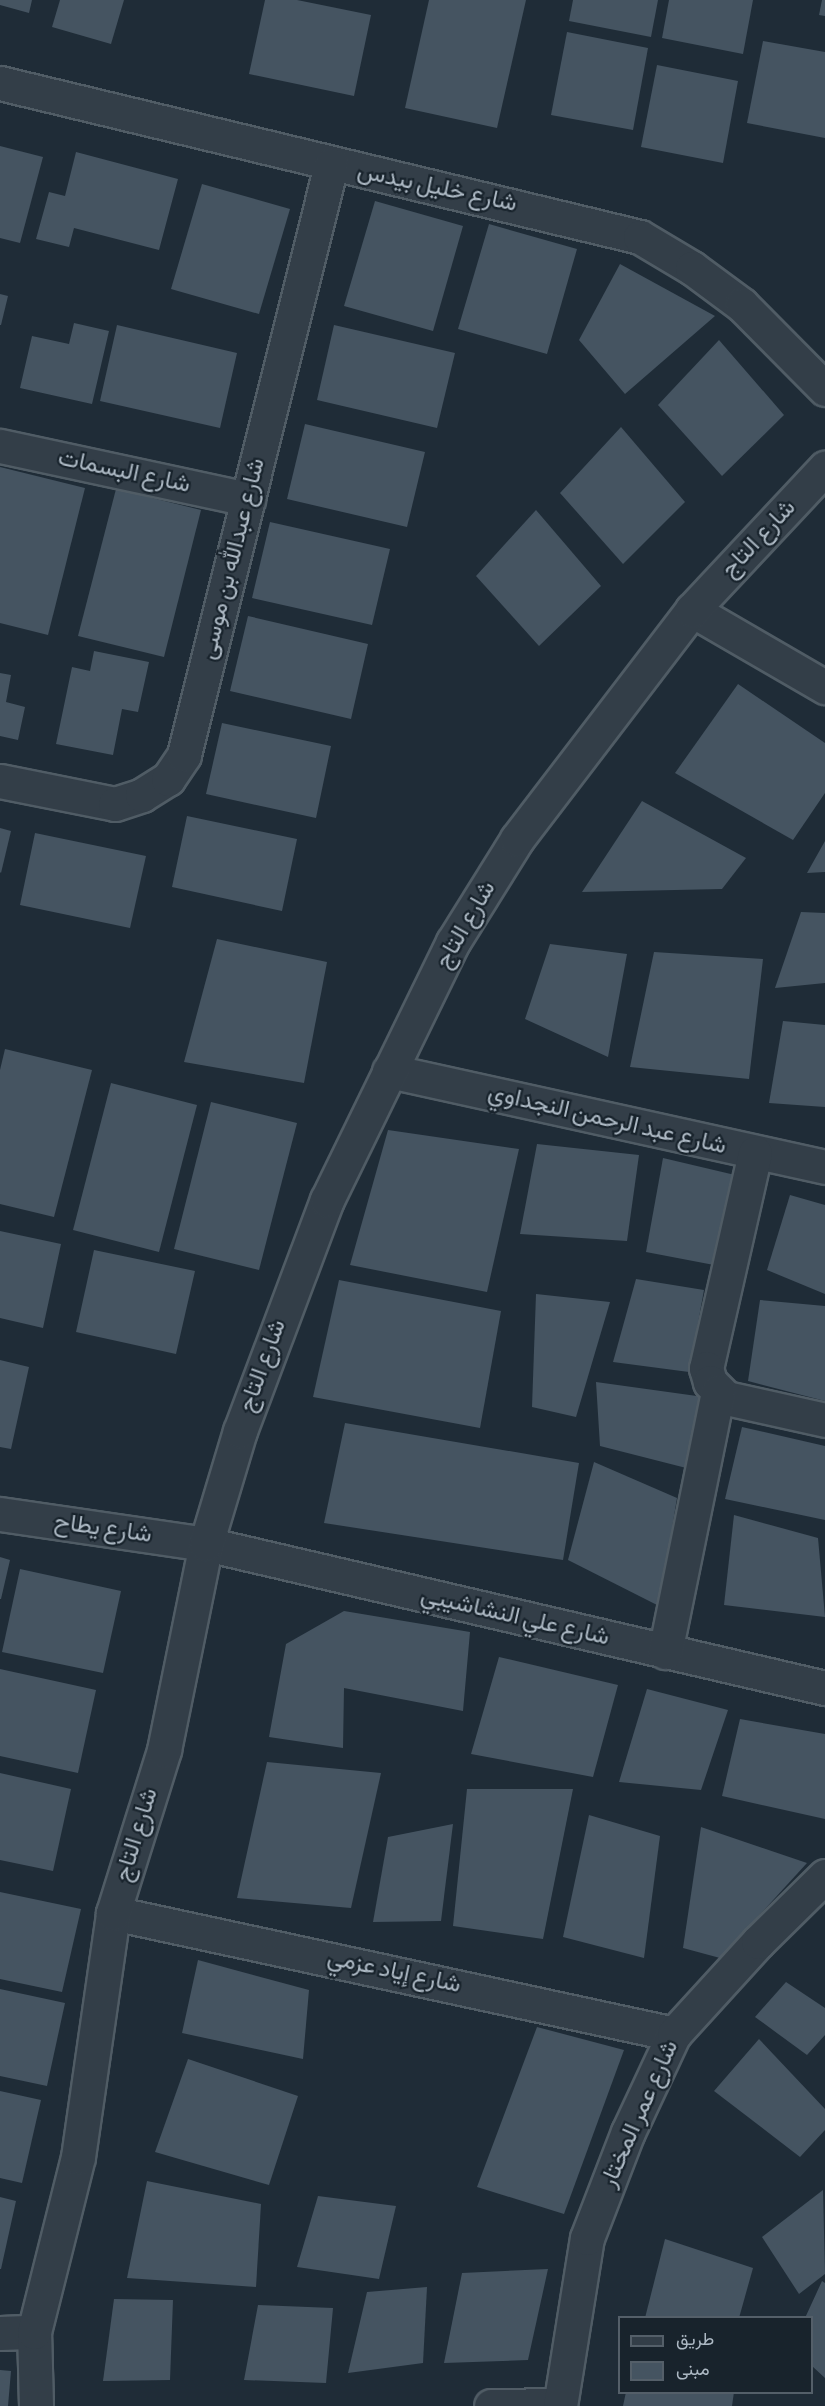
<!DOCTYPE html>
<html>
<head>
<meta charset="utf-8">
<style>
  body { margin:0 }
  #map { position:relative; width:825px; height:2406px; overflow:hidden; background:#1f2c37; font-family:"Alegreya Sans",Vazirmatn,sans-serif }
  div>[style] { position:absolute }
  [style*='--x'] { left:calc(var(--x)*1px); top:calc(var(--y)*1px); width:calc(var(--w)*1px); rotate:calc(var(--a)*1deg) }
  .building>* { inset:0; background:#455461 }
  .roads { filter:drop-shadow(2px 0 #505c65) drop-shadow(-2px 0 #505c65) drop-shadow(0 2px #505c65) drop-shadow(0 -2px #505c65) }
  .minor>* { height:33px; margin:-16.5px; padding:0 16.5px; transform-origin:16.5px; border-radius:16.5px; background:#333e48 }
  .tertiary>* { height:33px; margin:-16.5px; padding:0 16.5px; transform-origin:16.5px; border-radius:16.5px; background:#333e48 }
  span { translate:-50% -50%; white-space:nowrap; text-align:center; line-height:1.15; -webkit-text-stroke:4.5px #18232c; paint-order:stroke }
  .street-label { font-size:24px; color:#adb9c4 }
  .legend { position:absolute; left:618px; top:2316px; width:195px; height:78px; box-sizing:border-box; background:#18232c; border:2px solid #545f69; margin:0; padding:8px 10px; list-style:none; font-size:18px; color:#adb9c4 }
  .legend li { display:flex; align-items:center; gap:12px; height:30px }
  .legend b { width:30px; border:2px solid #545f69 }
</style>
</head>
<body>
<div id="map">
  <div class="building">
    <div style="clip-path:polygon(0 0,32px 0,29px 13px,0 5px)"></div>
    <div style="clip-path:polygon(60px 0,124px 0,111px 44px,52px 27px)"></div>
    <div style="clip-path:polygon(265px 0,297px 0,371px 15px,354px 96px,249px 74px)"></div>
    <div style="clip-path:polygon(429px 0,526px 0,497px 128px,405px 108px)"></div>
    <div style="clip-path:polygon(573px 0,658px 0,651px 37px,569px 21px)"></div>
    <div style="clip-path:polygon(669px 0,753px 0,743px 54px,662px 38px)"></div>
    <div style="clip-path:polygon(822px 0,825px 0,825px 16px,819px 15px)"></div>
    <div style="clip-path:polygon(567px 32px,648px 48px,633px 130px,551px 115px)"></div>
    <div style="clip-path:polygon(763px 41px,825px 52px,825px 138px,747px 123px)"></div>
    <div style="clip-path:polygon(657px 65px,738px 81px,723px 163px,641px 147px)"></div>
    <div style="clip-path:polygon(0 146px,43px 157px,20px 243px,0 238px)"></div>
    <div style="clip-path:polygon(76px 152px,178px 179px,159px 250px,74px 228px,69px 247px,36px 239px,49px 192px,65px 196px)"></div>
    <div style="clip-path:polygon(202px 184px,290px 209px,259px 314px,171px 289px)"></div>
    <div style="clip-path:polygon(375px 201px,463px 226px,433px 331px,344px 306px)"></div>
    <div style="clip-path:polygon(489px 224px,577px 249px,547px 354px,458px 329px)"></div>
    <div style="clip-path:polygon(620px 264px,715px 316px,625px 394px,579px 340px)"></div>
    <div style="clip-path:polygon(0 294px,8px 296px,1px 325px,0 325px)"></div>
    <div style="clip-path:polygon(74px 323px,109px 331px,92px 404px,20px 388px,32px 336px,69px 344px)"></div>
    <div style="clip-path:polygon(117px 325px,237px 353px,220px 428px,100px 401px)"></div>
    <div style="clip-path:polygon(334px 325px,455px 353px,437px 428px,317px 400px)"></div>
    <div style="clip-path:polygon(719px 340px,784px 415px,722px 476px,658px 405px)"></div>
    <div style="clip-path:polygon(305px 424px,425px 452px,407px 527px,287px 499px)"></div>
    <div style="clip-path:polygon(621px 427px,685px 502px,623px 564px,560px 493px)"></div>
    <div style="clip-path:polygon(0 467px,85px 488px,48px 635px,0 623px)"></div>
    <div style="clip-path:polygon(116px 489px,201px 510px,164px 657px,78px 636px)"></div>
    <div style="clip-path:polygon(536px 510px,601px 586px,539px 646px,476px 576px)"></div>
    <div style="clip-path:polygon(270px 522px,390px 549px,372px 625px,252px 598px)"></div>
    <div style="clip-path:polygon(248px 616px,368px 644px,351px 719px,230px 691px)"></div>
    <div style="clip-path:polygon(94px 651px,149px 662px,138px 712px,122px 709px,113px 755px,56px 744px,72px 667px,90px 671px)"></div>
    <div style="clip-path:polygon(0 673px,11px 675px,6px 702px,25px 707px,18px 740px,0 736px)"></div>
    <div style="clip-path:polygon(738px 684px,825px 743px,825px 793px,793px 840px,675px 773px)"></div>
    <div style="clip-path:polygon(222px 723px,331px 746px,316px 818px,206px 794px)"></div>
    <div style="clip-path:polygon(642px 801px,746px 858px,722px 889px,582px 892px)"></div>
    <div style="clip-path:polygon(187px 816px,297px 839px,282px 911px,172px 887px)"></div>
    <div style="clip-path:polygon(0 828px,11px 831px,1px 873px,0 872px)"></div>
    <div style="clip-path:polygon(35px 833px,146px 856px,130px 928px,20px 905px)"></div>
    <div style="clip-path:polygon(825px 841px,825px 872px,807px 873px)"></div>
    <div style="clip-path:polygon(801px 912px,825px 913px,825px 983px,775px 988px)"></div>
    <div style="clip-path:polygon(217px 939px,327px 962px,304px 1083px,184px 1062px)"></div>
    <div style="clip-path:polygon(550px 944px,627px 954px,608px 1057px,525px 1019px)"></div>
    <div style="clip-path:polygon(654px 952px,763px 959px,749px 1079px,630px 1067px)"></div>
    <div style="clip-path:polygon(783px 1021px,825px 1025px,825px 1107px,769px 1103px)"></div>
    <div style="clip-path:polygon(5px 1049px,92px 1070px,54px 1217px,0 1204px,0 1070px)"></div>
    <div style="clip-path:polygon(111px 1083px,197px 1105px,159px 1252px,73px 1230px)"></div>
    <div style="clip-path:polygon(211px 1102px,297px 1123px,259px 1270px,174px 1249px)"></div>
    <div style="clip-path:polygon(388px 1130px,519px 1149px,487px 1292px,350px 1265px)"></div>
    <div style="clip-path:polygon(537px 1144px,639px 1155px,627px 1241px,520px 1234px)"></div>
    <div style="clip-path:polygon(663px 1158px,735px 1175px,714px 1265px,646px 1252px)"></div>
    <div style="clip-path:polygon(790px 1195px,825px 1205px,825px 1294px,767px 1270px)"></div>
    <div style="clip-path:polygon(0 1231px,61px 1244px,43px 1328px,0 1318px)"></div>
    <div style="clip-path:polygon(94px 1250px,195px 1271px,176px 1354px,76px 1332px)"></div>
    <div style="clip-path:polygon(636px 1279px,704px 1290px,689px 1372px,613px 1362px)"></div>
    <div style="clip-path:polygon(339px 1280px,501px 1311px,480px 1428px,313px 1397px)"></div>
    <div style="clip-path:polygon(536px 1294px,610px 1302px,576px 1417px,532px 1407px)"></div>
    <div style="clip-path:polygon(760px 1300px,825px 1306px,825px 1401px,748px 1381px)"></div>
    <div style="clip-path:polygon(0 1360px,29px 1367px,11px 1449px,0 1447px)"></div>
    <div style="clip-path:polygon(596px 1382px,704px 1397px,698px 1471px,600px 1446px)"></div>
    <div style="clip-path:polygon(345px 1423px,579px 1463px,563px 1560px,324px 1523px)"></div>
    <div style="clip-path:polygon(742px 1427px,825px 1446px,825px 1520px,725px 1499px)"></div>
    <div style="clip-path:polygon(594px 1462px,677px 1498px,659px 1606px,568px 1560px)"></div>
    <div style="clip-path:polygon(734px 1515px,818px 1538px,825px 1617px,724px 1605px)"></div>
    <div style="clip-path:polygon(0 1557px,10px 1560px,1px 1599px,0 1599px)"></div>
    <div style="clip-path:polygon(20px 1569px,121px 1591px,103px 1673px,2px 1652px)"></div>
    <div style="clip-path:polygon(344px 1611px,470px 1632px,463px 1711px,344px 1688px,343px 1748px,269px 1737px,286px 1644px)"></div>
    <div style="clip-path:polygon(499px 1657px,618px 1685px,593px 1777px,471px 1754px)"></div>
    <div style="clip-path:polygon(0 1669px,96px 1690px,78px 1773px,0 1756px)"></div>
    <div style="clip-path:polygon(647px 1689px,728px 1710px,701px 1790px,619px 1782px)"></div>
    <div style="clip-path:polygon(740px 1719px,825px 1734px,825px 1819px,722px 1796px)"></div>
    <div style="clip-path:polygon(267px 1762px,381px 1773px,351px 1908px,237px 1898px)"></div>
    <div style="clip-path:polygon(0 1773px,71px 1789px,53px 1871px,0 1860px)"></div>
    <div style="clip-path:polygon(467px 1789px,573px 1789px,543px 1939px,453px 1926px)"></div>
    <div style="clip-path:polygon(589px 1815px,660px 1836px,644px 1958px,563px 1937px)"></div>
    <div style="clip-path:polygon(453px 1824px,441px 1921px,373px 1922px,388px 1837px)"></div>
    <div style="clip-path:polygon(701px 1827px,807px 1863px,720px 1958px,683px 1948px)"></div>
    <div style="clip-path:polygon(0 1892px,81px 1909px,62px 1992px,0 1979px)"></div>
    <div style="clip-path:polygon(198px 1960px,309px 1990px,303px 2059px,182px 2033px)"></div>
    <div style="clip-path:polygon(786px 1982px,825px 2008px,825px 2035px,807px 2055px,755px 2017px)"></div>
    <div style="clip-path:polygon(0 1989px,65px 2003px,47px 2086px,0 2076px)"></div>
    <div style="clip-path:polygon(537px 2027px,624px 2050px,564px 2214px,477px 2187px)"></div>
    <div style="clip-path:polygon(759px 2039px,825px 2109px,825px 2130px,800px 2157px,714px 2091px)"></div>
    <div style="clip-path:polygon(188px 2059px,298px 2096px,269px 2185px,155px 2152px)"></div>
    <div style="clip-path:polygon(0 2091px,41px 2100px,22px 2183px,0 2178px)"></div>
    <div style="clip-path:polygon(147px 2181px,261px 2204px,256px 2287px,127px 2278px)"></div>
    <div style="clip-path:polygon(823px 2190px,825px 2274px,799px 2294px,762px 2237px)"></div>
    <div style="clip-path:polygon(318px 2196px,396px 2206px,379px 2279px,297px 2267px)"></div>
    <div style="clip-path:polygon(0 2197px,16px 2201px,1px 2269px,0 2269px)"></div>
    <div style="clip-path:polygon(665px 2239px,753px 2268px,739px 2318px,645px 2318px)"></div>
    <div style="clip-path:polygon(548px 2269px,528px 2360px,444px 2363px,462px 2273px)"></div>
    <div style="clip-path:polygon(822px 2281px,825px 2283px,825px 2378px,812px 2366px,812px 2318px,805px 2318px)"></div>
    <div style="clip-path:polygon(427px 2287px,423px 2363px,348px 2373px,367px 2292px)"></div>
    <div style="clip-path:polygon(114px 2299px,173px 2300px,170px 2380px,103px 2381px)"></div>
    <div style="clip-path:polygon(258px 2305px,333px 2308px,326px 2383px,244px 2380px)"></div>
    <div style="clip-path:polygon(0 2370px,11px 2371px,8px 2406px,0 2406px)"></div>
    <div style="clip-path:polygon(626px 2392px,734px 2392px,732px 2406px,623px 2406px)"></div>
  </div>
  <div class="roads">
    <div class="minor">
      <div style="--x:0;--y:83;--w:658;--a:13.53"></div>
      <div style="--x:640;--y:237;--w:61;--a:30.8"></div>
      <div style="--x:692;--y:268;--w:62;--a:36.5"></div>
      <div style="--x:742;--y:305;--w:118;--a:45.3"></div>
      <div style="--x:0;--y:446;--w:254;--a:12.1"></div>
      <div style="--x:692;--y:610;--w:154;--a:30.1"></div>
      <div style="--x:0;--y:781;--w:117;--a:11.3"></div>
      <div style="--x:115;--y:804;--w:28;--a:-18"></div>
      <div style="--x:142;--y:795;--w:31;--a:-32"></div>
      <div style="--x:168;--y:779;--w:29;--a:-56"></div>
      <div style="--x:184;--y:755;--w:608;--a:-76.01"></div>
      <div style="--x:389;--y:1071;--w:446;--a:12.4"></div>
      <div style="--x:755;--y:1153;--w:221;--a:102.8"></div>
      <div style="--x:706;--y:1368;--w:15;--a:74"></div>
      <div style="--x:710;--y:1382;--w:23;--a:45"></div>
      <div style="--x:726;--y:1398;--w:101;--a:12.5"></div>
      <div style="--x:0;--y:1514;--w:208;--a:8.3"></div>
      <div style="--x:206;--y:1544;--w:636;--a:13.1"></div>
      <div style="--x:665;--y:1652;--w:266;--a:-78.5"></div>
      <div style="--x:113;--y:1913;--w:574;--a:12.17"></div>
      <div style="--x:0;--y:2333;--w:34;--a:-2"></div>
      <div style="--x:491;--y:2406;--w:69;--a:-0.8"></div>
      <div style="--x:560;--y:2406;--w:170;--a:-80.9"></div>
      <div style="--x:587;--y:2238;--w:114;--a:-68.9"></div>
      <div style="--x:628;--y:2132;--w:108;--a:-64.9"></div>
      <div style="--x:674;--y:2034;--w:125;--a:-47.6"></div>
      <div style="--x:758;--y:1942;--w:94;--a:-44.6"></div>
    </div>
    <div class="tertiary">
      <div style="--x:36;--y:2406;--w:74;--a:-91.5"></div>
      <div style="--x:34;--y:2332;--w:180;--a:-75.9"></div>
      <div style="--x:78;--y:2157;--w:246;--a:-81.8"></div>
      <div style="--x:113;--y:1913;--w:171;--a:-72.6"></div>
      <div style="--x:164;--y:1750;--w:210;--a:-78.5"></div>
      <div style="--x:206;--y:1544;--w:118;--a:-73.3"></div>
      <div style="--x:240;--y:1431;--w:247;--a:-69.4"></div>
      <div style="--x:327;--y:1200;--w:287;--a:-64"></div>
      <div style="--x:453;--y:942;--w:121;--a:-58.1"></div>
      <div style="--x:517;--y:839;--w:288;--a:-52.6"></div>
      <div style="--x:692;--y:610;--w:195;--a:-46.9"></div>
    </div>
  </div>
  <div class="street-label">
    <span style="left:437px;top:188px;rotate:12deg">شارع خليل بيدس</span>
    <span style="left:124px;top:472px;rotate:12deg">شارع البسمات</span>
    <span style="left:759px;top:539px;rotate:-47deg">شارع التاج</span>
    <span style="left:233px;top:559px;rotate:-76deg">شارع عبدالله بن موسى</span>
    <span style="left:466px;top:925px;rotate:-60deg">شارع التاج</span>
    <span style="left:607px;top:1120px;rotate:13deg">شارع عبد الرحمن النجداوي</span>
    <span style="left:263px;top:1366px;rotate:-70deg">شارع التاج</span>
    <span style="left:103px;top:1529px;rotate:8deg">شارع يطاح</span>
    <span style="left:515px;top:1617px;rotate:13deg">شارع علي النشاشيبي</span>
    <span style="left:137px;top:1835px;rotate:-73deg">شارع التاج</span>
    <span style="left:394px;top:1972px;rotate:12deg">شارع إياد عزمي</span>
    <span style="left:640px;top:2114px;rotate:-66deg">شارع عمر المختار</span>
  </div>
  <ul class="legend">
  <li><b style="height:8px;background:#333e48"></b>طريق</li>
  <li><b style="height:16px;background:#455461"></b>مبنى</li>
  </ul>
</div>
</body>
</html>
